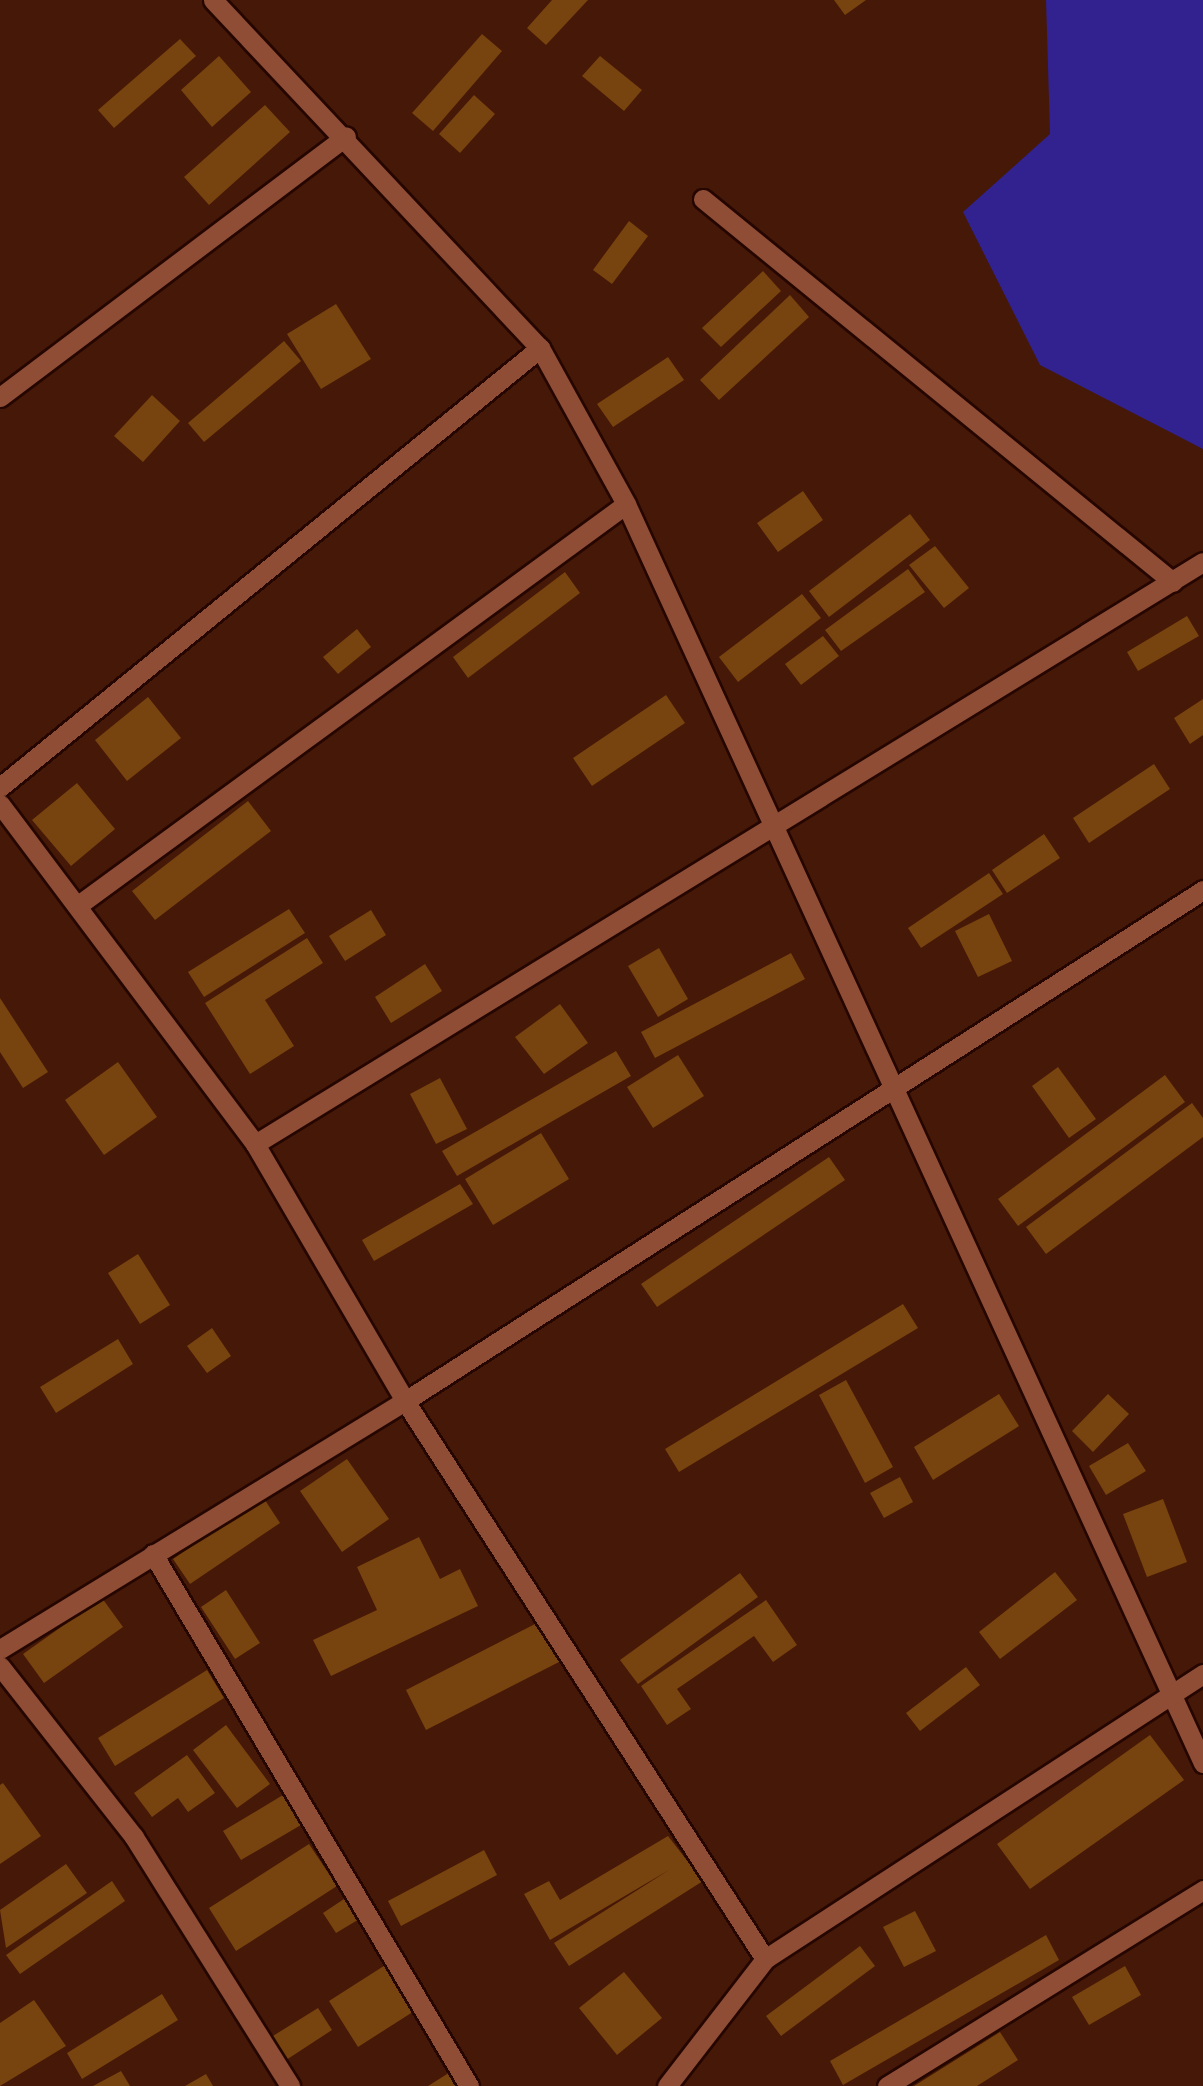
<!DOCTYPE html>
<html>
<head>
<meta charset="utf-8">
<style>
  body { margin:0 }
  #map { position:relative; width:1203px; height:2086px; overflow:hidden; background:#461807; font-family:Signika,sans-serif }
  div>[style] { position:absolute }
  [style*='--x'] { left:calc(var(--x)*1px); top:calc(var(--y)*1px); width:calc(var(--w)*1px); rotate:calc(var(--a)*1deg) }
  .water>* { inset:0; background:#31228f }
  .building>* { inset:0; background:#77430e }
  .roads { filter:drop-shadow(2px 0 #250600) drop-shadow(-2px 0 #250600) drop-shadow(0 2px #250600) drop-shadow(0 -2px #250600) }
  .minor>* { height:19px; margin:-9.5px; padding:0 9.5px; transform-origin:9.5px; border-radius:9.5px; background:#8f4d36 }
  span { translate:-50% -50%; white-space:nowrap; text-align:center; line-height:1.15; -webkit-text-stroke:6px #461807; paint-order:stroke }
</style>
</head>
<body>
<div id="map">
  <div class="water">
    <div style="clip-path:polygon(1046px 0,1203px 0,1203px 449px,1040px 365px,963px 212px,1050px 134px)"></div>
  </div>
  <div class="building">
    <div style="clip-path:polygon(552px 0,588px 0,546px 45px,527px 28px)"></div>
    <div style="clip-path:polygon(834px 0,866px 0,845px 15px)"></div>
    <div style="clip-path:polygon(482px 34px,502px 51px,433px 131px,412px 113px)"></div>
    <div style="clip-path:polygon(180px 39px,196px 56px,114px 128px,98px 110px)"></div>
    <div style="clip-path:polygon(219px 56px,251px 92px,212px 127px,181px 90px)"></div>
    <div style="clip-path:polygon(600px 56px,642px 90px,624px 111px,582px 76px)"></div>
    <div style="clip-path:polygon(474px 95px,495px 114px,460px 153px,439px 134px)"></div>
    <div style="clip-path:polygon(265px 105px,290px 132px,209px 205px,184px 177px)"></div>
    <div style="clip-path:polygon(629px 221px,648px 236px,612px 284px,593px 270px)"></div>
    <div style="clip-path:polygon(763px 271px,781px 291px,721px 347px,702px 328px)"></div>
    <div style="clip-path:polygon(790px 295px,809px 317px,719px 400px,700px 380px)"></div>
    <div style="clip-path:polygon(336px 304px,371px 359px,321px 389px,287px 334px)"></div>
    <div style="clip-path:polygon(284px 341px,301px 361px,204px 442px,188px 423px)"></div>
    <div style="clip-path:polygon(668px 357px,684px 380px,613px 427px,597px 404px)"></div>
    <div style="clip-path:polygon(152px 395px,180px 421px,143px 462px,114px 436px)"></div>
    <div style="clip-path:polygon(803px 491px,823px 520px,778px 552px,757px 523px)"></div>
    <div style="clip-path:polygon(910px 514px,930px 540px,829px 617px,809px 591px)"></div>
    <div style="clip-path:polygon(935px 546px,969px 588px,944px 608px,909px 565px)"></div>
    <div style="clip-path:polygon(908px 569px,925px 592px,841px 651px,825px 630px)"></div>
    <div style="clip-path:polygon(565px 572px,580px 593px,468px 678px,453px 657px)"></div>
    <div style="clip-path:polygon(802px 594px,821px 618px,738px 682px,719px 657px)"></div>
    <div style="clip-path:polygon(1187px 616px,1199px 636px,1138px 671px,1127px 652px)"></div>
    <div style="clip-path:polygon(357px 629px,371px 647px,338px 674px,323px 657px)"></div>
    <div style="clip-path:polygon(823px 636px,839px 656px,801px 685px,785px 664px)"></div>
    <div style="clip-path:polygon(666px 695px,685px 723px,592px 786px,573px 758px)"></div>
    <div style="clip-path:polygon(148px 697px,181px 738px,127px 781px,95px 740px)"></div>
    <div style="clip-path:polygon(1203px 699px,1203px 735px,1190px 744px,1174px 718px)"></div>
    <div style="clip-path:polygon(1154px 764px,1170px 789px,1089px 843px,1073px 818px)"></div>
    <div style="clip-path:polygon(77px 783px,115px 829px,71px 866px,32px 820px)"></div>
    <div style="clip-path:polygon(248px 801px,271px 831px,155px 920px,132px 891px)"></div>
    <div style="clip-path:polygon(1044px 834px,1060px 858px,1007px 893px,992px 870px)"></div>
    <div style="clip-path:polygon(989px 873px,1003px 894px,921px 948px,908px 928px)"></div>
    <div style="clip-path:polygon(289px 909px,305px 933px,204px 997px,188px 972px)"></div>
    <div style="clip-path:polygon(371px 910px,386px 935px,345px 961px,329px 936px)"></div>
    <div style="clip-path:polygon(989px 914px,1012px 961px,978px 977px,955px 931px)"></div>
    <div style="clip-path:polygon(307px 938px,323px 963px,265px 1000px,294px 1046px,250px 1074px,205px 1003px)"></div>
    <div style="clip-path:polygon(659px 948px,688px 999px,658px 1017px,628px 966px)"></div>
    <div style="clip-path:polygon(791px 953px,805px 979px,655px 1058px,641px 1032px)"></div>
    <div style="clip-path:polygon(425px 964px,442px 991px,391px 1023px,375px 997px)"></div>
    <div style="clip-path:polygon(0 998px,48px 1072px,23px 1088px,0 1052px)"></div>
    <div style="clip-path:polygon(560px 1004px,588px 1043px,544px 1074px,515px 1037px)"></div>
    <div style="clip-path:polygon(616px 1051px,631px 1076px,457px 1176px,442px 1151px)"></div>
    <div style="clip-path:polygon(678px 1055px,704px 1096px,653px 1128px,627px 1087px)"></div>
    <div style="clip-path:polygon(118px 1062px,157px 1117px,104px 1155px,65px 1100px)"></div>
    <div style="clip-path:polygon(1058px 1067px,1096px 1119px,1069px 1138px,1032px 1086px)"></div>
    <div style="clip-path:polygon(1165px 1075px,1185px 1102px,1018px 1226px,998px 1199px)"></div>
    <div style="clip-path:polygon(440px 1078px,467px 1129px,436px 1144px,410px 1094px)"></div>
    <div style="clip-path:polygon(1192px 1103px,1203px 1118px,1203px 1137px,1046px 1254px,1026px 1227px)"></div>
    <div style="clip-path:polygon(541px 1133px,569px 1179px,493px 1225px,465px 1179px)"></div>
    <div style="clip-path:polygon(829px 1157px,845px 1180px,657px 1307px,641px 1284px)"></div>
    <div style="clip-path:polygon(460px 1184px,473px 1204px,374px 1261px,362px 1240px)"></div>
    <div style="clip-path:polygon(138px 1254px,170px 1305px,140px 1324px,108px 1273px)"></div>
    <div style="clip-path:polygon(903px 1304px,918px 1328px,679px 1472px,665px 1449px)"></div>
    <div style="clip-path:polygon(212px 1328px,231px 1356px,207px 1373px,187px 1346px)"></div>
    <div style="clip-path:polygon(118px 1339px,133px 1364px,56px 1413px,40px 1387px)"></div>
    <div style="clip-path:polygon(846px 1380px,893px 1467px,865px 1483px,819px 1395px)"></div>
    <div style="clip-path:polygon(999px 1394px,1019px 1426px,933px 1480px,914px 1447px)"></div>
    <div style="clip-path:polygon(1108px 1394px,1129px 1414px,1093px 1452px,1072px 1431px)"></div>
    <div style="clip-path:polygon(1128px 1443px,1146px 1471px,1106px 1495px,1089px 1466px)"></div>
    <div style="clip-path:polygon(347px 1459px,389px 1519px,342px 1552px,300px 1491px)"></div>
    <div style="clip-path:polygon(900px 1477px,913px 1502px,884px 1518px,870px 1493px)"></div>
    <div style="clip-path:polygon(263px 1497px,280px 1523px,190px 1584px,173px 1559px)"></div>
    <div style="clip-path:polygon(1163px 1499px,1187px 1562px,1147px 1577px,1123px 1514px)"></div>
    <div style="clip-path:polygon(419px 1537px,440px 1579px,460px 1569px,478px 1606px,331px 1676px,313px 1640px,377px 1610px,357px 1567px)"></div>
    <div style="clip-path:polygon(1055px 1572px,1077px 1600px,1000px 1659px,979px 1632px)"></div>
    <div style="clip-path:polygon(740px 1573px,758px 1597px,638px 1684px,620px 1660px)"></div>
    <div style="clip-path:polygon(226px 1590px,260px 1643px,235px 1659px,201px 1607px)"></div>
    <div style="clip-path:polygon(102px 1598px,123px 1627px,44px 1683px,23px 1654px)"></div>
    <div style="clip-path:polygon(766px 1600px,797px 1645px,773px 1662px,754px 1636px,677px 1689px,691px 1709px,667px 1725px,641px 1686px)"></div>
    <div style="clip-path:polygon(541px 1621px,561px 1661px,426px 1730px,406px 1690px)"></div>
    <div style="clip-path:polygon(966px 1667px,980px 1685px,920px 1731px,906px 1713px)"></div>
    <div style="clip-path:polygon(207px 1670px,224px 1698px,115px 1766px,98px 1738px)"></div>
    <div style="clip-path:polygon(226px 1725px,270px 1784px,237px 1808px,193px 1750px)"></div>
    <div style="clip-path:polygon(1150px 1735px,1184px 1780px,1030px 1889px,997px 1844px)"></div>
    <div style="clip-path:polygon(187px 1755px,215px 1793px,188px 1812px,178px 1798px,152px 1817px,134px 1793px)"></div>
    <div style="clip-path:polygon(3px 1783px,41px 1836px,0 1864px,0 1785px)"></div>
    <div style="clip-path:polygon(283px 1795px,301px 1825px,241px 1860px,223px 1831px)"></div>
    <div style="clip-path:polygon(668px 1836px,703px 1881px,569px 1966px,554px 1943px,669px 1870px,550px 1940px,524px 1894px,549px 1881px,560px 1900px)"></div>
    <div style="clip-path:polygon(309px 1844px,337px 1886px,236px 1951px,209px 1908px)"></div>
    <div style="clip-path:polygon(484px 1850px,497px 1875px,401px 1926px,388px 1901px)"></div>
    <div style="clip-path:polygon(66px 1864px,87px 1893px,6px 1948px,0 1910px)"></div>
    <div style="clip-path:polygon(112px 1881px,125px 1901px,20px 1974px,6px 1955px)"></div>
    <div style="clip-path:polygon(347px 1897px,361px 1918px,336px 1933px,323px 1913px)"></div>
    <div style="clip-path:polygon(915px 1911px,936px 1951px,904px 1967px,883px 1927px)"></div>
    <div style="clip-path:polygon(1046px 1935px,1059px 1960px,843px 2085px,830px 2061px)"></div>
    <div style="clip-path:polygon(860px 1946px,875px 1966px,781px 2036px,766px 2016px)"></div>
    <div style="clip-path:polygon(390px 1962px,419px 2008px,358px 2047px,329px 2001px)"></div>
    <div style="clip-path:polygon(1125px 1966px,1141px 1995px,1089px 2025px,1072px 1997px)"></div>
    <div style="clip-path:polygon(624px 1972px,662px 2018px,617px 2055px,579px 2008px)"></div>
    <div style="clip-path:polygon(162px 1994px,178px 2020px,82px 2079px,67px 2053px)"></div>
    <div style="clip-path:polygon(34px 2000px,66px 2046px,0 2086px,0 2023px)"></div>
    <div style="clip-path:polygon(318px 2008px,332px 2030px,283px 2062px,268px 2039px)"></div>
    <div style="clip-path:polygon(1000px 2032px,1018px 2060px,977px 2086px,914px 2086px)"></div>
    <div style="clip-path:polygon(455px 2069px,466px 2086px,428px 2086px)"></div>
    <div style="clip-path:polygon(121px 2071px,130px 2086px,93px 2086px)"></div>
    <div style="clip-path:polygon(206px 2074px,213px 2086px,185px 2086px)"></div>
  </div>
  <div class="roads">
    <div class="minor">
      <div style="--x:213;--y:0;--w:478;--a:46.8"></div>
      <div style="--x:540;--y:348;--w:178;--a:61.1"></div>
      <div style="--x:626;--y:504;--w:1385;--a:65.38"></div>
      <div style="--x:703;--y:199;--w:606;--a:39.18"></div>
      <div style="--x:0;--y:397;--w:433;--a:-37"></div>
      <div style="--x:0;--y:787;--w:696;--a:-39.11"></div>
      <div style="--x:0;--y:804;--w:425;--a:53.1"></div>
      <div style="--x:255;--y:1144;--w:298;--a:59.7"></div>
      <div style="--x:405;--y:1401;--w:664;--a:57.17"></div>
      <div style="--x:77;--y:906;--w:680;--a:-36.21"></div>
      <div style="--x:255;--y:1144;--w:1112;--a:-31.55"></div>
      <div style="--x:153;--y:1554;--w:619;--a:59.29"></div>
      <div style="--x:0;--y:1649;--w:475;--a:-31.5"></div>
      <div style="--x:405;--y:1401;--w:948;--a:-32.63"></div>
      <div style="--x:0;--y:1666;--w:217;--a:51.9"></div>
      <div style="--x:134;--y:1837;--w:294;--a:57.9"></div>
      <div style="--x:667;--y:2086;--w:160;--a:-52.3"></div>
      <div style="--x:765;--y:1959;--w:523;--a:-33.05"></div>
      <div style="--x:887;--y:2086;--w:372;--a:-31.8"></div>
    </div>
  </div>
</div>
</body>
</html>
